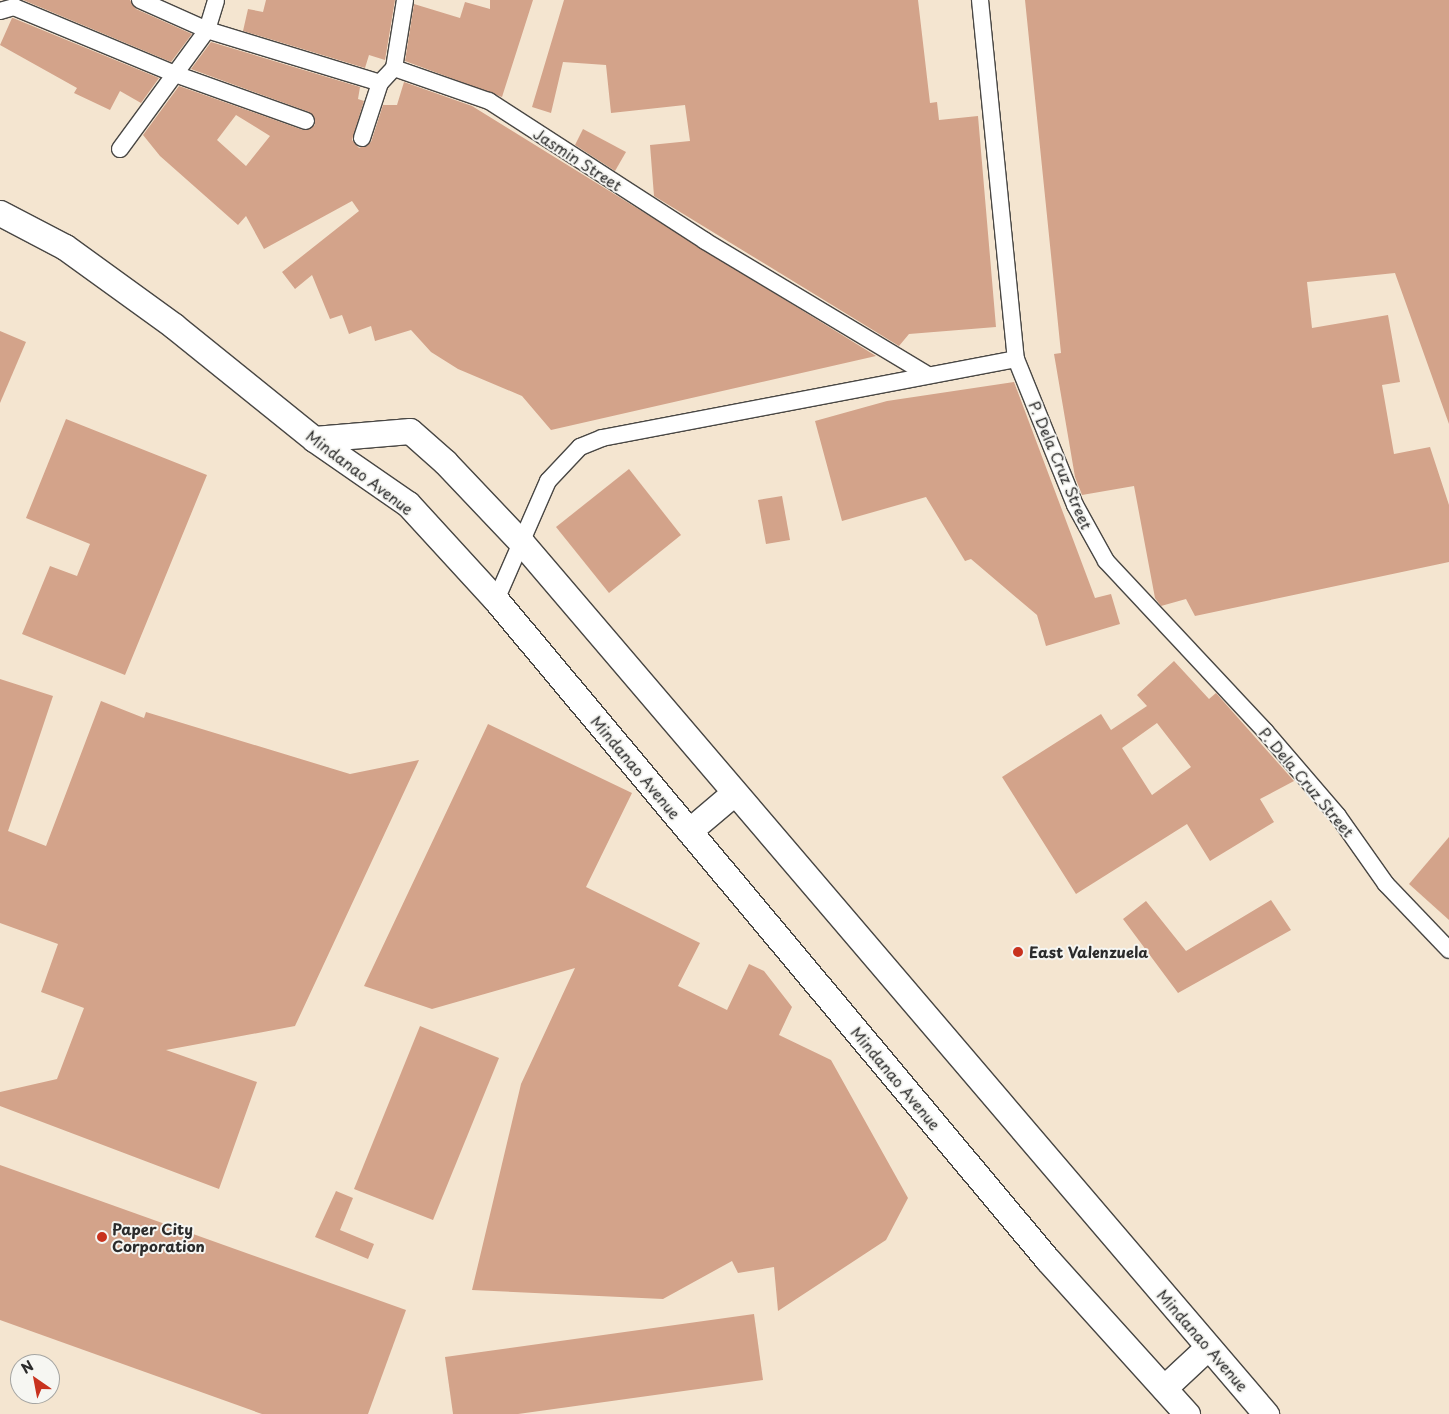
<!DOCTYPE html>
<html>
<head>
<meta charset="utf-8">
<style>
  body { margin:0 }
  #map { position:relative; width:1449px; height:1414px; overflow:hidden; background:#f4e5d0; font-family:"Playpen Sans",sans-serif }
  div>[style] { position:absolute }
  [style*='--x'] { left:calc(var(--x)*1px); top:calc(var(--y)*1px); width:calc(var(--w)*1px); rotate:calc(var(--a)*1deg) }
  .building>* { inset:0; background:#d3a38a }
  .roads { filter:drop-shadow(1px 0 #494744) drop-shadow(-1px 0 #494744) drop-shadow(0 1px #494744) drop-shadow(0 -1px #494744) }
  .minor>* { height:16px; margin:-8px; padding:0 8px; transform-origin:8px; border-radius:8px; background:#fff }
  .primary>* { height:25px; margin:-12.5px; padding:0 12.5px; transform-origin:12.5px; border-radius:12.5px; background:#fff }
  .dots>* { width:14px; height:14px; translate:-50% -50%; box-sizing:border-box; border:2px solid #f6f6f2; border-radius:50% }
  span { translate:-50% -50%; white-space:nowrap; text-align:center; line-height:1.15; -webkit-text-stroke:4px #f6f6f2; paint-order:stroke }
  .street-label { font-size:15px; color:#2b2b2b }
  .poi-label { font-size:15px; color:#2b2b2b; font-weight:700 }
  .left { translate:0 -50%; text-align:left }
  .north { position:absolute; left:10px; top:1354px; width:50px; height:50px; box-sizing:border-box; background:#f6f6f2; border:1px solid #a5a5a2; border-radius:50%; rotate:327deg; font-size:14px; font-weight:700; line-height:20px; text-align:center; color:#2b2b2b }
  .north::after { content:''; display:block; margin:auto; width:18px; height:22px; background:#c8321e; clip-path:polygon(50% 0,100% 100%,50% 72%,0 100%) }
</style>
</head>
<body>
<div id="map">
  <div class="building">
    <div style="clip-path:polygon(23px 0,130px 0,136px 9px,192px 34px,171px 62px)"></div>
    <div style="clip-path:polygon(266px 0,395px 0,385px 60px,369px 55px,365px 68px,243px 31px,248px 9px,263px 12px)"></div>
    <div style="clip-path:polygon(490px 0,533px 0,502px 97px,405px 61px,414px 4px,460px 18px,465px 2px,490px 9px)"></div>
    <div style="clip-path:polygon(564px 0,918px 0,930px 103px,937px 102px,939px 120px,978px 116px,996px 327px,909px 334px,899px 346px,654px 196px,650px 145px,690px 141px,685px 105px,611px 113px,606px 65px,563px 62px,551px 113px,532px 107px)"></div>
    <div style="clip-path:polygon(1025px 0,1449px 0,1449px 424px,1395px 273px,1307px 282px,1312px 328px,1388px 315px,1400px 382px,1382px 385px,1394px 454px,1430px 447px,1449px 505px,1449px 562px,1195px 616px,1186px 599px,1161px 606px,1155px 598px,1134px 486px,1082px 495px,1075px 477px,1054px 354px,1061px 353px)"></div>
    <div style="clip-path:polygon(12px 18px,13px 18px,159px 78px,141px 103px,120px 91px,110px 110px,74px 93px,77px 88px,0 45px)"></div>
    <div style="clip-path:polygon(evenodd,211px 42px,360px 87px,358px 99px,364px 101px,352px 140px,359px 148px,371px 142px,383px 105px,397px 105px,404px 82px,472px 106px,876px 356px,551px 430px,522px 396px,458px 369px,431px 352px,411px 330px,375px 341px,371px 326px,349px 334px,342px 315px,330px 319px,312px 275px,295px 289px,282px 272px,359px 211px,352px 201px,264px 249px,246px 216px,238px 225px,160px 156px,143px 135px,179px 86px,303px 130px,315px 125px,309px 112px,191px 69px,211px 42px,236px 115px,270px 136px,246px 166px,217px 140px,236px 115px)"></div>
    <div style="clip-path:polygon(583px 129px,626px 152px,615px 171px,575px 145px)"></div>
    <div style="clip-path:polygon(0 331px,26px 342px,0 403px)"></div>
    <div style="clip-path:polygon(1014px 382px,1095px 598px,1111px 594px,1120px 624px,1046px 646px,1037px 615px,971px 559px,965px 561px,926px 497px,842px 521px,815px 421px,887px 401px)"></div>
    <div style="clip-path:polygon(66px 419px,207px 475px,125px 675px,22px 634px,50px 566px,77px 576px,90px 544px,26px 518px)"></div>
    <div style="clip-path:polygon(629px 469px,681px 535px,609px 593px,556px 527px)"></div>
    <div style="clip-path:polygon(782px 496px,790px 540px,766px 544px,758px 500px)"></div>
    <div style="clip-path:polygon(evenodd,1174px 661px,1209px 699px,1216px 693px,1294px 781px,1260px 799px,1274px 822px,1210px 861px,1187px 824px,1076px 894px,1002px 777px,1101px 714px,1111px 730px,1147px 706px,1137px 695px,1174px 661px,1157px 723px,1191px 767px,1152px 795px,1122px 748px,1157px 723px)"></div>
    <div style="clip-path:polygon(0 679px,53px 696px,8px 831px,46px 846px,101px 701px,144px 718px,146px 712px,350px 774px,419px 760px,295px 1026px,166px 1050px,257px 1082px,219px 1189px,0 1106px,0 1092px,57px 1079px,84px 1008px,41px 992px,58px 944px,0 923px)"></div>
    <div style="clip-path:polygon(488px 724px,632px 793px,586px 887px,700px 943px,678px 986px,727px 1010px,749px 964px,764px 971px,792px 1007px,779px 1035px,831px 1060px,908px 1198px,886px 1240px,778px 1311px,774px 1267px,738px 1273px,732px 1261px,663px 1299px,472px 1290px,521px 1084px,575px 968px,432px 1009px,364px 986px)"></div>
    <div style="clip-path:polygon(1449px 837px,1449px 920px,1409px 884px)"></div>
    <div style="clip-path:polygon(1271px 900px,1291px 930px,1178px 993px,1123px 919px,1146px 901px,1186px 951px)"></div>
    <div style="clip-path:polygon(420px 1026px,499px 1058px,433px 1220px,354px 1189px)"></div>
    <div style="clip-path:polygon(0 1165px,406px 1310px,368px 1414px,262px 1414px,0 1320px)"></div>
    <div style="clip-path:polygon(336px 1191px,353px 1198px,340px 1230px,374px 1244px,368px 1259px,315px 1237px)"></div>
    <div style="clip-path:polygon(754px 1314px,763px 1380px,518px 1414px,453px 1414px,445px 1357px)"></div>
  </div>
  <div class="roads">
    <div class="minor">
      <div style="--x:140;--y:0;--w:73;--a:24.1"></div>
      <div style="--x:207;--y:30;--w:181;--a:17"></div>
      <div style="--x:380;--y:83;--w:21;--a:-47"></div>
      <div style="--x:980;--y:0;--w:361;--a:84.3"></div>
      <div style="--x:1016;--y:359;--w:157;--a:68"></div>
      <div style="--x:1075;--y:505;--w:64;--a:61"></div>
      <div style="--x:1106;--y:561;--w:233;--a:46.9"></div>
      <div style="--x:1265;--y:731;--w:112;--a:49.3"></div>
      <div style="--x:1338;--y:816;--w:83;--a:54.8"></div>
      <div style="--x:1386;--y:884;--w:91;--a:46.3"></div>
      <div style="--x:0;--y:11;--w:15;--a:-16"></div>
      <div style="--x:14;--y:7;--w:174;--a:22.6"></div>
      <div style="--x:175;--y:74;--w:139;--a:19.7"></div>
      <div style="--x:394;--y:68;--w:101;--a:19.2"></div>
      <div style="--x:489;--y:101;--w:257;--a:32.9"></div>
      <div style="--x:705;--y:241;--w:258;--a:31"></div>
      <div style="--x:394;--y:68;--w:69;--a:-80.8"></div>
      <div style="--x:362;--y:138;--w:58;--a:-71.9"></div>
      <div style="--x:120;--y:149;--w:147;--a:-53.8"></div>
      <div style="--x:207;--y:30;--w:31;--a:-73"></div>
      <div style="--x:496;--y:600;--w:130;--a:-66.4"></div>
      <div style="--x:548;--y:481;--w:47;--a:-46.7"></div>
      <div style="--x:580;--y:447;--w:24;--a:-22"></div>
      <div style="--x:602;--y:438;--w:421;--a:-10.8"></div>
    </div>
    <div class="primary">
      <div style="--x:0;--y:213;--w:73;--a:27.6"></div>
      <div style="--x:65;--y:247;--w:135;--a:35.9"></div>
      <div style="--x:174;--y:326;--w:180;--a:38.9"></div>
      <div style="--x:314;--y:439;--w:114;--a:34.7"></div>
      <div style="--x:408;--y:504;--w:130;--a:47.5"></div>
      <div style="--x:496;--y:600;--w:859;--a:50.1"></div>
      <div style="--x:1047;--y:1259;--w:209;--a:47.9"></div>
      <div style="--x:314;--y:439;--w:96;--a:-4.8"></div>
      <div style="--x:410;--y:431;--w:47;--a:41.5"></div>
      <div style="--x:445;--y:462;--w:112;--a:46.5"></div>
      <div style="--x:522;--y:543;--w:1146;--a:49.5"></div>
      <div style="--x:689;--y:831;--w:59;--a:-40.2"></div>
      <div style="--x:1164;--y:1388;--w:60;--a:-43"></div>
    </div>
  </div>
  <div class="dots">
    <div style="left:1018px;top:952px;background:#c8321e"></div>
    <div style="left:102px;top:1237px;background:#c8321e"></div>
  </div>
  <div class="street-label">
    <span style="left:578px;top:159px;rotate:33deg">Jasmin Street</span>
    <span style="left:1061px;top:465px;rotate:67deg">P. Dela Cruz Street</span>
    <span style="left:360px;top:472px;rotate:37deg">Mindanao Avenue</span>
    <span style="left:636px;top:767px;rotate:50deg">Mindanao Avenue</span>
    <span style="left:1307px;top:782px;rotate:50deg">P. Dela Cruz Street</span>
    <span style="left:896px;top:1078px;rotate:50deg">Mindanao Avenue</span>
    <span style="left:1203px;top:1340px;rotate:49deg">Mindanao Avenue</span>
  </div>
  <div class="poi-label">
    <span class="left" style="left:1029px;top:952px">East Valenzuela</span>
    <span class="left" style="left:112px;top:1237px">Paper City<br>Corporation</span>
  </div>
  <div class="north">N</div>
</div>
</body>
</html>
